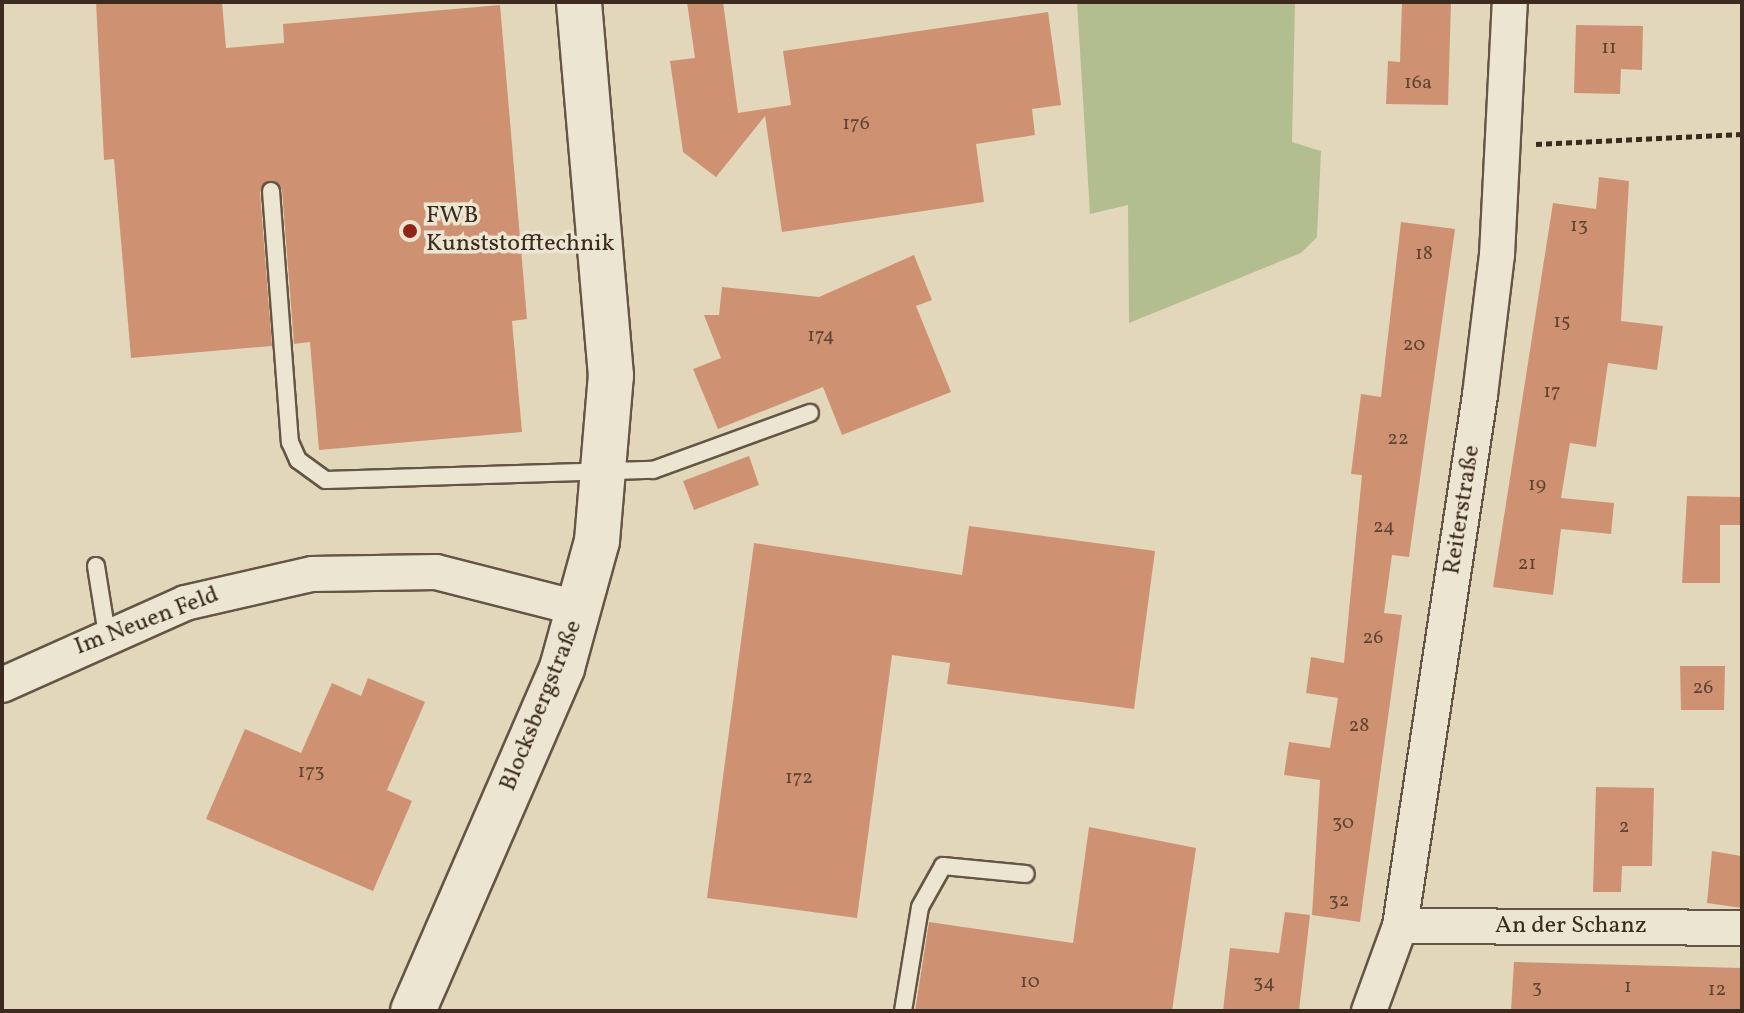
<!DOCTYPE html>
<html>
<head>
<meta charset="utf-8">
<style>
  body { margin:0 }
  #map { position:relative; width:1744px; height:1013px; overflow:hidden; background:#e2d7ba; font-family:Vollkorn,serif }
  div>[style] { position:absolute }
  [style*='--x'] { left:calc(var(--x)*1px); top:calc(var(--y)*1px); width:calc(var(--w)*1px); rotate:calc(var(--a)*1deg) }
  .green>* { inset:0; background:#b3be90 }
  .building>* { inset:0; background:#ce9273 }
  .path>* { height:5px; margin-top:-2.5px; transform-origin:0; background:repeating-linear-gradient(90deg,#3b2a1d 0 6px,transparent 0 10px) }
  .roads { filter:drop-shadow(2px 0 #655544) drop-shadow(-2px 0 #655544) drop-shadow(0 2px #655544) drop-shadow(0 -2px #655544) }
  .lane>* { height:16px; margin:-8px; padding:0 8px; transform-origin:8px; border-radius:8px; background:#ece5d2 }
  .street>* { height:34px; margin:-17px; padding:0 17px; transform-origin:17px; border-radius:17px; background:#ece5d2 }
  .secondary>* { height:44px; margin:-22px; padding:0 22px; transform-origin:22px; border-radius:22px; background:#ece5d2 }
  .dots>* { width:22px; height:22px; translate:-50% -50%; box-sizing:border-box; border:4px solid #ece5d2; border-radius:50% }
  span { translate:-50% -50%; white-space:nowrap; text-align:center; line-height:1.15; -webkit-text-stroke:7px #ece5d2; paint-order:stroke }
  .number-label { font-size:20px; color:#604432 }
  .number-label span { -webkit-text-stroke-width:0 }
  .poi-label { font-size:24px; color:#3b2a1d }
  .left { translate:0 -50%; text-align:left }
  .street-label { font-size:24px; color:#3b2a1d }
  .frame { position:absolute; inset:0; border:4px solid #3b2a1d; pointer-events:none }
</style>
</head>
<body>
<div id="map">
  <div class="green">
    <div style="clip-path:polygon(1077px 2px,1295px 2px,1292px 142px,1321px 151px,1317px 237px,1301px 253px,1129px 323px,1128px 205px,1090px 214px)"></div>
  </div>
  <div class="building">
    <div style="clip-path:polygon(96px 2px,222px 2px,226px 48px,284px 43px,283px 24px,500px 5px,527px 319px,512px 321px,522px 432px,319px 450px,310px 342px,294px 344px,282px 190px,275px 181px,260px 192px,272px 346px,131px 358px,114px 159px,104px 160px)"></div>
    <div style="clip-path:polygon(687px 2px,723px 2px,738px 113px,791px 105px,783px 51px,1048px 12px,1061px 105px,1032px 109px,1035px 135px,976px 144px,984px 202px,782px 232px,765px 116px,716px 177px,683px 152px,670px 61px,695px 58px)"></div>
    <div style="clip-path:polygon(1402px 2px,1451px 2px,1448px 105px,1386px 104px,1388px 61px,1400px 62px)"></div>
    <div style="clip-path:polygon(1576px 25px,1643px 26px,1642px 70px,1621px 69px,1620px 94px,1574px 93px)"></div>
    <div style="clip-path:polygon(1599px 177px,1629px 181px,1621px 321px,1663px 326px,1657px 370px,1608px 363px,1596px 447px,1570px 443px,1561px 498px,1614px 503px,1611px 534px,1561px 529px,1553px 595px,1493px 587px,1553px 203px,1596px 209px)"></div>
    <div style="clip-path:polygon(1401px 222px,1455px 229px,1409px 557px,1392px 555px,1384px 613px,1402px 615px,1360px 922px,1312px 915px,1320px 780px,1284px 775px,1289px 742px,1330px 748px,1338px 698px,1306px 693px,1311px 657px,1344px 663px,1362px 475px,1351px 474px,1361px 394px,1381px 397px)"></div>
    <div style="clip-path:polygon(914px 255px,932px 300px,916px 306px,951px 392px,842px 435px,823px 387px,718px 429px,693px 369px,721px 358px,704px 315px,719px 315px,722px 287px,819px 297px)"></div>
    <div style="clip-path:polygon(749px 456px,759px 485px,694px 510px,683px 481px)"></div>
    <div style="clip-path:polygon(1687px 496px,1742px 497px,1742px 525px,1720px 525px,1720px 583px,1682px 583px)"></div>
    <div style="clip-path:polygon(969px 526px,1155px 551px,1134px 709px,947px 684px,950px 663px,892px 655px,857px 918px,707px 898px,754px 543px,962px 575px)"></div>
    <div style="clip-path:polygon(1680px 666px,1725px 666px,1724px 710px,1681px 710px)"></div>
    <div style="clip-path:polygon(368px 678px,425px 702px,387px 790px,412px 801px,373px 891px,206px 819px,245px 729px,301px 753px,332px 683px,361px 696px)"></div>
    <div style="clip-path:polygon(1596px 787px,1654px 788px,1652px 866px,1622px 866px,1621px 892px,1593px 892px)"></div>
    <div style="clip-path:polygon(1089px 827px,1196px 848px,1172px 1011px,915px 1011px,929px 922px,1073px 943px)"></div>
    <div style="clip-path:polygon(1712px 851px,1741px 856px,1742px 908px,1707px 903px)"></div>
    <div style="clip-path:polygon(1285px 912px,1310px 915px,1299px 1011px,1223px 1011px,1230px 948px,1279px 953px)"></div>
    <div style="clip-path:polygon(1514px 962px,1742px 968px,1742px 1011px,1511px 1011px)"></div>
  </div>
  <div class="path">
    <div style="--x:1536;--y:144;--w:206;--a:-2.8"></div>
  </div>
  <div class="roads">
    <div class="lane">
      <div style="--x:271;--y:191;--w:252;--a:85.7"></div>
      <div style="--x:290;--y:442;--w:20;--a:66"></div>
      <div style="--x:298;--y:460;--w:34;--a:36"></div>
      <div style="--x:326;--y:480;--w:327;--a:-1.8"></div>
      <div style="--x:653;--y:470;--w:167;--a:-20"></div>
      <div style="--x:96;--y:566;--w:70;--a:80.9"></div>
      <div style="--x:903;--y:1011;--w:105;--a:-80.7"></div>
      <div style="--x:920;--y:907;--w:47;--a:-60.7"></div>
      <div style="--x:943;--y:866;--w:83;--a:5.5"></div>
    </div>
    <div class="street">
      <div style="--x:2;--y:685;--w:201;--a:-24.1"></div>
      <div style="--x:185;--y:603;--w:130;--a:-12.9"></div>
      <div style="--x:312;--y:574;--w:124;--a:-0.9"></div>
      <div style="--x:436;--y:572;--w:150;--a:14.3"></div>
      <div style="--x:1400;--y:926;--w:342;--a:0.3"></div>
      <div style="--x:1369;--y:1011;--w:90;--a:-70"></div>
      <div style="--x:1400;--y:926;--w:537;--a:-81.43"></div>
      <div style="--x:1480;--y:395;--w:141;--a:-83.1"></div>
      <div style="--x:1497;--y:255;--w:253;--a:-87.1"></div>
    </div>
    <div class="secondary">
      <div style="--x:413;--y:1011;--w:374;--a:-66.5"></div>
      <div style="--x:562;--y:668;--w:132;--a:-74.6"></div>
      <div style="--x:597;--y:541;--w:166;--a:-85.2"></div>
      <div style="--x:611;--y:376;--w:375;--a:-94.9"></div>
    </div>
  </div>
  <div class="dots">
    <div style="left:410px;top:231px;background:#8f2418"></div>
  </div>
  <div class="number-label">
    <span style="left:1609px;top:48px">11</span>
    <span style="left:1418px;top:83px">16a</span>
    <span style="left:856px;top:124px">176</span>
    <span style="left:1579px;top:226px">13</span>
    <span style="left:1424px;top:254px">18</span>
    <span style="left:1562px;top:322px">15</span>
    <span style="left:821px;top:336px">174</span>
    <span style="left:1414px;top:345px">20</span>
    <span style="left:1552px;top:392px">17</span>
    <span style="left:1398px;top:439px">22</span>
    <span style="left:1537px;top:485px">19</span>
    <span style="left:1384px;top:527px">24</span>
    <span style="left:1527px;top:564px">21</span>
    <span style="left:1373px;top:638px">26</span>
    <span style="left:1703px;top:688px">26</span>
    <span style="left:1359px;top:726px">28</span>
    <span style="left:311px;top:772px">173</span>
    <span style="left:799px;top:778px">172</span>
    <span style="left:1343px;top:823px">30</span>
    <span style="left:1624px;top:827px">2</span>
    <span style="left:1339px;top:901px">32</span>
    <span style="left:1030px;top:982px">10</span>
    <span style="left:1264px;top:983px">34</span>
    <span style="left:1628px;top:987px">1</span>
    <span style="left:1537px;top:988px">3</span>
    <span style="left:1717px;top:990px">12</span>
  </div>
  <div class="poi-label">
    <span class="left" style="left:426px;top:231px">FWB<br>Kunststofftechnik</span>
  </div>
  <div class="street-label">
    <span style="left:1463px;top:510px;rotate:-81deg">Reiterstraße</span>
    <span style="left:147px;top:622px;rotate:-21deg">Im Neuen Feld</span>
    <span style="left:542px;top:706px;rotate:-68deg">Blocksbergstraße</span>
    <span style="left:1571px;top:927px">An der Schanz</span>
  </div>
  <div class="frame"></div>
</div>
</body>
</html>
